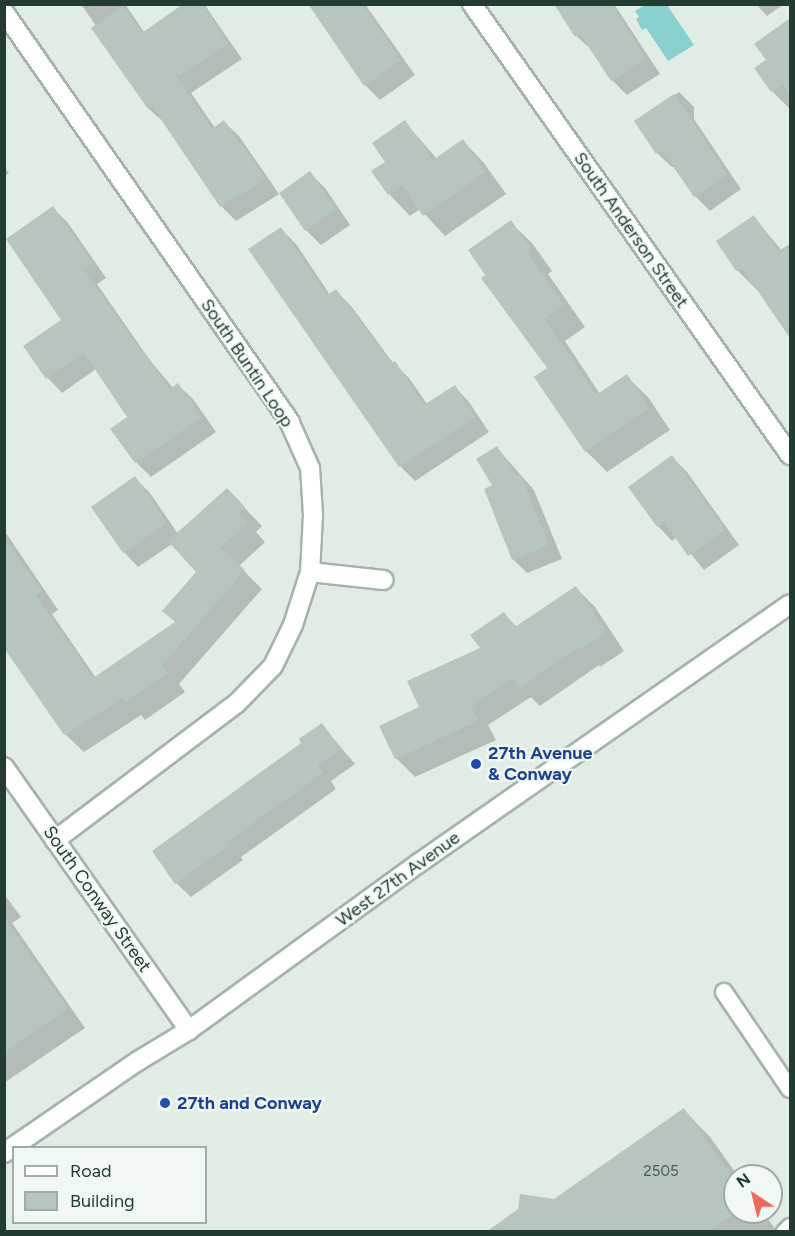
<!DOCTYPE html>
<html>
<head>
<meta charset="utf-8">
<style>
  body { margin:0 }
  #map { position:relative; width:795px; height:1236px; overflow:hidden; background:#e1ece5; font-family:Figtree,sans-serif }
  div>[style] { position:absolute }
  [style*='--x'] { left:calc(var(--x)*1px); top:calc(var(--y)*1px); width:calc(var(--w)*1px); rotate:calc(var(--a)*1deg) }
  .water>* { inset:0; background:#89d0d1 }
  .shadow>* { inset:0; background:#0003 }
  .building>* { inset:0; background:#b6c6be }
  .roads { filter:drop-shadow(2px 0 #a4b4ab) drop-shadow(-2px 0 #a4b4ab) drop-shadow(0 2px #a4b4ab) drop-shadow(0 -2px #a4b4ab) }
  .lane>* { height:16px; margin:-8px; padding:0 8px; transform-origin:8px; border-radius:8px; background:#fff }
  .street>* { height:18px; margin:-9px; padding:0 9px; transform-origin:9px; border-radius:9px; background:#fff }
  .secondary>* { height:18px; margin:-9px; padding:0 9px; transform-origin:9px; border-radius:9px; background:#fff }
  .dots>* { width:16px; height:16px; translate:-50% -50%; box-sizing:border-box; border:3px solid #f1f8f4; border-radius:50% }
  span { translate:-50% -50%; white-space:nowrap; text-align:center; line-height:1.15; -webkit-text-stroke:4.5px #f1f8f4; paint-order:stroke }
  .number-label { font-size:15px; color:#465e54 }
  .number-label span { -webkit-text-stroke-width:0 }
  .street-label { font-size:18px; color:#213c31 }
  .transit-label { font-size:18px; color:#164399; font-weight:700 }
  .left { translate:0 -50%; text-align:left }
  .frame { position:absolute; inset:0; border:6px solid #213c31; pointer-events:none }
  .legend { position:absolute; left:12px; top:1146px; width:195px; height:78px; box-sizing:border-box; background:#f1f8f4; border:2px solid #9eada6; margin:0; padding:8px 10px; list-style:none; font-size:18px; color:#213c31 }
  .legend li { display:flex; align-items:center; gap:12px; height:30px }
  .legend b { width:30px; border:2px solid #9eada6 }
  .north { position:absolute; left:723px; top:1164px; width:60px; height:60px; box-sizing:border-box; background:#f1f8f4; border:2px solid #9eada6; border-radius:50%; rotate:325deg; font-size:16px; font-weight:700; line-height:24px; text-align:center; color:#213c31 }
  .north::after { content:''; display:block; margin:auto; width:21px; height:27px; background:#f26959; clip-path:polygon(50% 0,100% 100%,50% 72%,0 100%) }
</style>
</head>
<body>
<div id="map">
  <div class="water">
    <div style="clip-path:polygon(645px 5px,667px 5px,694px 45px,668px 61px,646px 28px,642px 30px,636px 19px,639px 17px,635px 11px)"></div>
  </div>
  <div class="shadow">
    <div style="clip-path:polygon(81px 4px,125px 4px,144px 32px,186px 4px,204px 4px,242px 59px,191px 93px,215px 128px,224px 122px,239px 136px,279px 194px,236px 221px,222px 207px,165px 123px,149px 109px,93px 28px,96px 26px)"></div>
    <div style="clip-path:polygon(325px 4px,365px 4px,415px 75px,380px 100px,365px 85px)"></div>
    <div style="clip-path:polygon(555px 4px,614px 4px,660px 74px,627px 95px,612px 80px,592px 50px,576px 36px)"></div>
    <div style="clip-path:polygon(756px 4px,784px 4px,767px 16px)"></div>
    <div style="clip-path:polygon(788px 22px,790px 25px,790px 109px,772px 91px,768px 61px)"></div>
    <div style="clip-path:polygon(679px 92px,694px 107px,694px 119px,741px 189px,710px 211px,695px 196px,675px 166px,672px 167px,657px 153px,636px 122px)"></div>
    <div style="clip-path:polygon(405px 122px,437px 159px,463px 141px,484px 163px,506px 194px,445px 236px,420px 209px,410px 216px,389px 194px,387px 162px)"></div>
    <div style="clip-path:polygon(4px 167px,9px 173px,4px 176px)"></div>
    <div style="clip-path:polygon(310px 173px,325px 188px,350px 225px,321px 245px,306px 230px)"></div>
    <div style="clip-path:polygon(53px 208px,68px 223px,106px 278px,97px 284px,149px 359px,173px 388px,178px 385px,193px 399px,216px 432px,151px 477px,136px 462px,112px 429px,129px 418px,96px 369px,62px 393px,48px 378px,25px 347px,63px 320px)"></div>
    <div style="clip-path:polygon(754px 217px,782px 251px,790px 246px,790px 336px,758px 288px,756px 289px,737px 270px)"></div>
    <div style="clip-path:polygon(510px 222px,532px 243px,552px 271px,548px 274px,585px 327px,565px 341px,600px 394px,626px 376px,648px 397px,670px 430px,607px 472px,586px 451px,549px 369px,487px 275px)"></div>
    <div style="clip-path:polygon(281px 229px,296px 244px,330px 295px,336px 291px,351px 306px,393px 363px,409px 378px,427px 404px,455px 387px,469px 402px,489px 432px,415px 481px,400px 466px)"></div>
    <div style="clip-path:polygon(497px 448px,534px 490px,562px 559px,527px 573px,513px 559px,495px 486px)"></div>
    <div style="clip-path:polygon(672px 457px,687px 472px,739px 545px,704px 570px,677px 537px,672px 541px,658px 526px)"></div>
    <div style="clip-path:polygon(135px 478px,150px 493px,178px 534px,227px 490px,262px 526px,256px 532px,265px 542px,239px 566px,262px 589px,179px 684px,185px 692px,145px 720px,141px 715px,84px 752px,65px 734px,4px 628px,4px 530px,58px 610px,52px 614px,96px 678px,176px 623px,198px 572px,172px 544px,138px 567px,124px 552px)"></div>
    <div style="clip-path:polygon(576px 588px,595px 607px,624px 651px,600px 667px,599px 665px,540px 706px,531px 697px,488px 725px,496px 740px,415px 777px,396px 758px,421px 708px,482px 649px,504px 614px,517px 627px)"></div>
    <div style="clip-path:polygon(322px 725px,355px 764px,331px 781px,336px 789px,241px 857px,243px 860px,191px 897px,176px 883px)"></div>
    <div style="clip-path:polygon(4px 894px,21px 917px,12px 923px,85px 1028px,4px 1083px)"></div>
    <div style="clip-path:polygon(684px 1110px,710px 1137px,738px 1176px,735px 1176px,735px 1212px,763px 1212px,776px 1230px,488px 1232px,555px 1201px)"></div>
  </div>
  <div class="building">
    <div style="clip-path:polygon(183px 4px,203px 4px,228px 44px,177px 77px,212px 129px,224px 120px,266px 179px,220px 207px,152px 106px,148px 109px,91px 28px,123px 6px,142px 33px)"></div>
    <div style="clip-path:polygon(308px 4px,362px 4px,401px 60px,364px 86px)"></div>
    <div style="clip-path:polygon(554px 4px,611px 4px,646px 58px,611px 81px,580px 34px,575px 37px)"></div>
    <div style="clip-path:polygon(790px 18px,790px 96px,782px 84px,771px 92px,754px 68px,766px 60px,754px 44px)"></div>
    <div style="clip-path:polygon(674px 94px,727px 174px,694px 197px,662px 150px,656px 154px,634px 121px)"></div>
    <div style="clip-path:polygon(405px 120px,433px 160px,463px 139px,485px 172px,423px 216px,402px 185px,388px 195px,371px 171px,385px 162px,372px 143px)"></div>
    <div style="clip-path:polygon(310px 171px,336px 210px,305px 231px,279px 193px)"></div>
    <div style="clip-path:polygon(53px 206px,93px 263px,83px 269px,144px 355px,146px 354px,169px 389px,178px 383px,202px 417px,135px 463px,110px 429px,127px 417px,84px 353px,46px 379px,23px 346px,61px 320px,6px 239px)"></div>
    <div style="clip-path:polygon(754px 215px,778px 251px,790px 244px,790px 338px,742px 268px,736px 271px,716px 241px)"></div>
    <div style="clip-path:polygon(511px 220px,531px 249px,527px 252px,564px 305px,545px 319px,596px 395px,627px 374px,649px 408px,585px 452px,534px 377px,547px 368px,481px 278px,485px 275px,468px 250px)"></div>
    <div style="clip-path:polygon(281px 227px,327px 295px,336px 289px,391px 363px,395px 361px,424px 405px,455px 385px,475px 417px,399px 467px,248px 249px)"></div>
    <div style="clip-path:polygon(497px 446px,516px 476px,520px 474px,549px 545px,512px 560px,484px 489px,492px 485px,476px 459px)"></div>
    <div style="clip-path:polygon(672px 455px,725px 530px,688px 556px,664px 522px,657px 527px,628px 487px)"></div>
    <div style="clip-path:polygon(135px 476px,167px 523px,123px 553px,91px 507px)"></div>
    <div style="clip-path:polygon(227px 488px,245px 507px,239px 513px,248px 523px,220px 548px,245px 570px,162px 665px,168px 673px,126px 702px,123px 698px,64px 735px,4px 648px,4px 538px,42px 591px,36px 595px,93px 678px,175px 622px,162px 611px,196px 572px,168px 541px)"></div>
    <div style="clip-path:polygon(576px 586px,607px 632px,581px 649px,579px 647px,520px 688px,513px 678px,471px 706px,478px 721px,395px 759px,379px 726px,419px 707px,407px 681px,480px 648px,470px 635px,504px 612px,515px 627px)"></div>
    <div style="clip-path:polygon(322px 723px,341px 749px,317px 765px,323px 773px,227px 842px,229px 845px,175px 884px,152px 851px,301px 743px,299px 739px)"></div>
    <div style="clip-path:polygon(4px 917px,68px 1009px,4px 1053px)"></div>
    <div style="clip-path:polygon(684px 1108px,735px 1181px,735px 1213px,709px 1232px,486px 1232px,518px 1209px,520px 1194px,554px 1199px)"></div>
  </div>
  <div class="roads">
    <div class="lane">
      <div style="--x:724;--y:992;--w:117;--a:55.8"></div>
      <div style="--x:785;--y:1232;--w:7;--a:-45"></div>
    </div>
    <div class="street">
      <div style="--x:472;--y:4;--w:552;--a:54.81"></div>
      <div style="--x:4;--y:12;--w:499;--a:55.1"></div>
      <div style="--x:289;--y:421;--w:51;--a:65.9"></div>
      <div style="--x:310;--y:468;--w:47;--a:86.3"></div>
      <div style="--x:313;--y:515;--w:57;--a:93"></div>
      <div style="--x:310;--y:572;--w:56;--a:107.8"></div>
      <div style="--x:293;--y:625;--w:46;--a:116"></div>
      <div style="--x:273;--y:666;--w:52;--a:134.2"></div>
      <div style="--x:237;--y:703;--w:228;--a:143"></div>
      <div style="--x:310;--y:572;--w:74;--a:6.2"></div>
      <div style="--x:4;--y:767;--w:322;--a:54.9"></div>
    </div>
    <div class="secondary">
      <div style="--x:4;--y:1153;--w:163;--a:-34.5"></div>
      <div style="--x:138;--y:1061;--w:60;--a:-31.3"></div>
      <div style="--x:189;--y:1030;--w:284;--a:-36"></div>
      <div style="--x:419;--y:863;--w:452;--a:-34.9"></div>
    </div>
  </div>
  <div class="dots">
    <div style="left:476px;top:764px;background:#1a4fb4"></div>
    <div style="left:165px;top:1103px;background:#1a4fb4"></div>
  </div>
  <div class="number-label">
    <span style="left:661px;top:1172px">2505</span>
  </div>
  <div class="street-label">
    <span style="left:631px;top:230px;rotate:55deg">South Anderson Street</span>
    <span style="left:247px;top:363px;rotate:56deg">South Buntin Loop</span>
    <span style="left:398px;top:879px;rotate:-36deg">West 27th Avenue</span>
    <span style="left:97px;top:899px;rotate:55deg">South Conway Street</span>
  </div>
  <div class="transit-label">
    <span class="left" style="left:488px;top:764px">27th Avenue<br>&amp; Conway</span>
    <span class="left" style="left:177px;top:1103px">27th and Conway</span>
  </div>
  <div class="frame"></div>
  <ul class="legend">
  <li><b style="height:8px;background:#fff"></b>Road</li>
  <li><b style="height:16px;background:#b6c6be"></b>Building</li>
  </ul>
  <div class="north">N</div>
</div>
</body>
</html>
